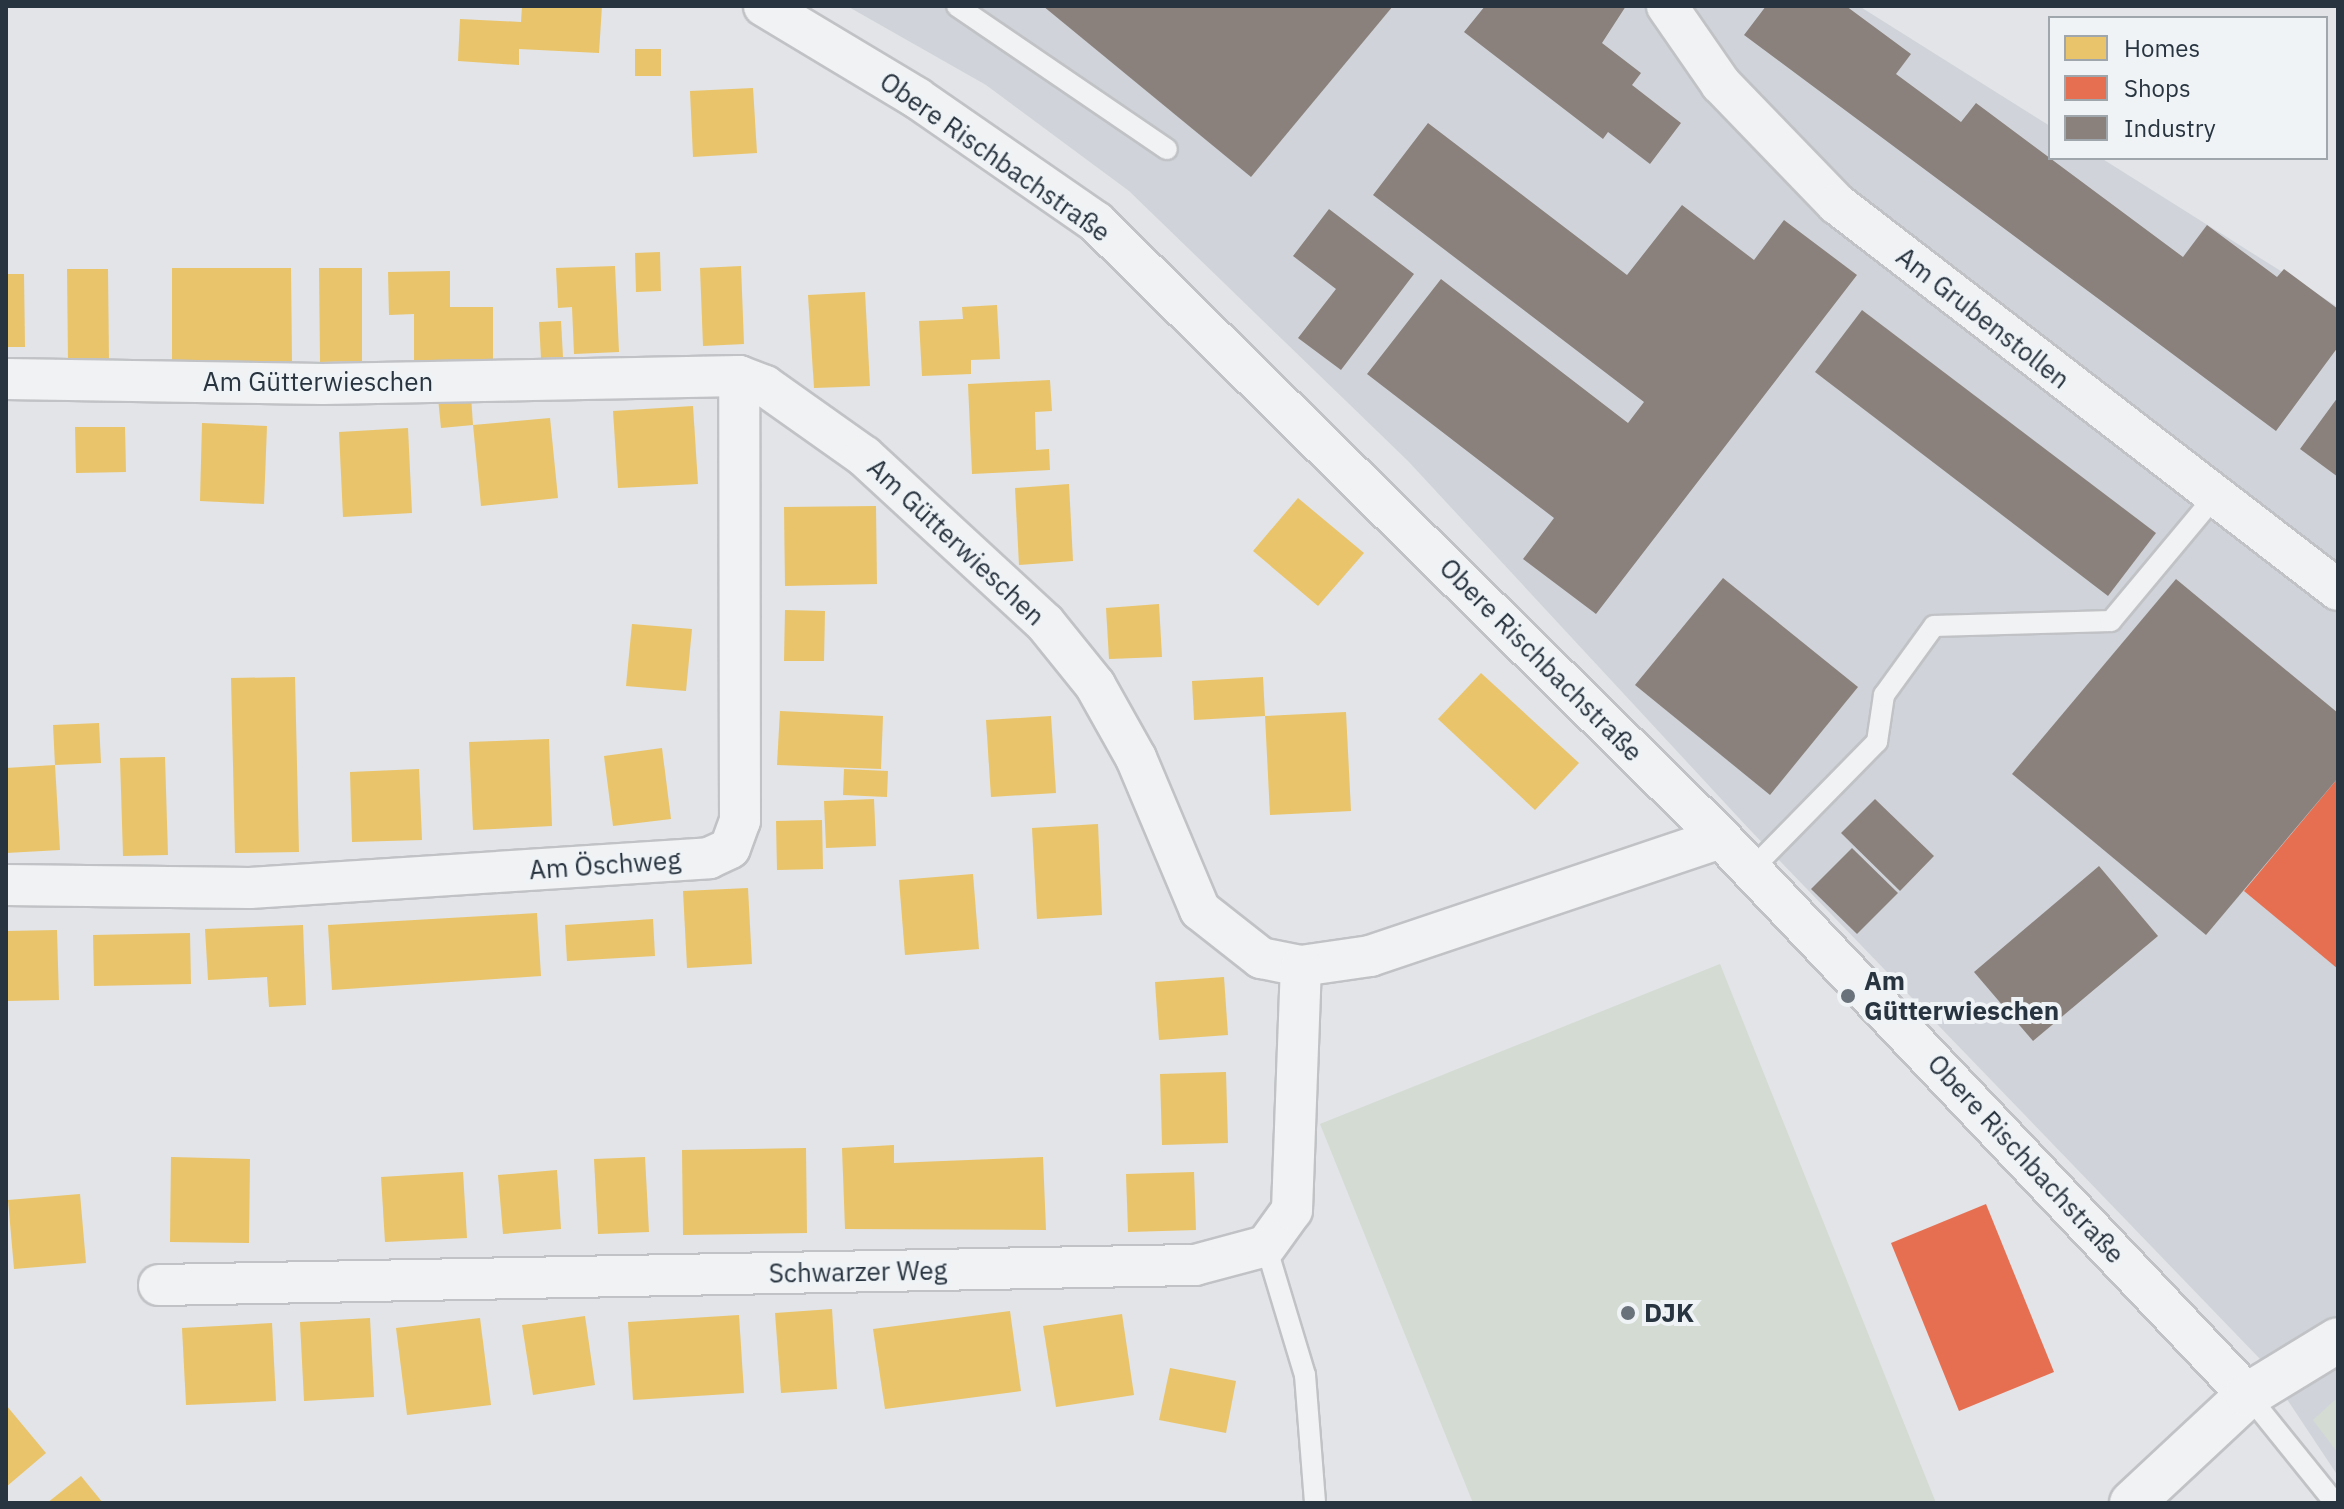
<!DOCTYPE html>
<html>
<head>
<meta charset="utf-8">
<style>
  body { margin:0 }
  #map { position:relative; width:2344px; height:1509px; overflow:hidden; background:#e2e4e7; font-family:"IBM Plex Sans",sans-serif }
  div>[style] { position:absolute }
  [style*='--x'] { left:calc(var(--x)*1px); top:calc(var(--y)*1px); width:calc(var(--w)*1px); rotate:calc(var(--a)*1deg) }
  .built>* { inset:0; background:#d0d4da }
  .green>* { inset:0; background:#d4dbd2 }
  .homes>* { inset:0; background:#e9c46a }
  .shops>* { inset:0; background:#e76f51 }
  .industry>* { inset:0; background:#8a817c }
  .roads { filter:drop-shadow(2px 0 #c0c2c5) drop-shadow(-2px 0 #c0c2c5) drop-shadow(0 2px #c0c2c5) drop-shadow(0 -2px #c0c2c5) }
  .service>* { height:20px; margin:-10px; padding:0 10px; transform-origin:10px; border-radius:10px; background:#f1f2f3 }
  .minor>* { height:40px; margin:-20px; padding:0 20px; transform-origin:20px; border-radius:20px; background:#f1f2f3 }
  .tertiary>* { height:44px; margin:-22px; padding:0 22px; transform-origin:22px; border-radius:22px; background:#f1f2f3 }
  .dots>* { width:22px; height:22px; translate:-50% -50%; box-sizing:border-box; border:4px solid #eff3f6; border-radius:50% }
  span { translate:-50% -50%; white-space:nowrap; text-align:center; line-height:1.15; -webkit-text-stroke:8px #eff3f6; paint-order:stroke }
  .street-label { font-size:26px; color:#283440 }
  .poi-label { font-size:26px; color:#283440; font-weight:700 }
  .left { translate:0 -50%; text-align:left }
  .frame { position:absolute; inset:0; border:8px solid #283440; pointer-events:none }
  .legend { position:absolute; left:2048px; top:16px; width:280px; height:144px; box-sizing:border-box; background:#eff3f6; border:2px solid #9fa7ad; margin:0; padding:10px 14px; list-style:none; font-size:24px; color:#283440 }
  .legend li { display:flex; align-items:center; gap:16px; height:40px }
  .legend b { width:40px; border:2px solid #9fa7ad }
</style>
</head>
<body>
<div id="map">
  <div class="built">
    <div style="clip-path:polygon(847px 6px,1859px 6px,2050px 126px,2050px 158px,2101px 158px,2338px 307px,2338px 1476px,2261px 1360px,1750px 830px,1408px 461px,1129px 191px,986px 85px)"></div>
  </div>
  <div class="green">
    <div style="clip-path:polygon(1720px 964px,1936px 1503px,1473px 1503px,1320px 1124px)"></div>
    <div style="clip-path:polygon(2336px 1399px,2338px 1402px,2338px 1453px,2313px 1420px)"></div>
  </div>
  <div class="homes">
    <div style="clip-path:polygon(522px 6px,602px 6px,599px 53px,519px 49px,519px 65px,458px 61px,460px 19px,521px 22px)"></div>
    <div style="clip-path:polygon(635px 49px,661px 49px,661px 76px,635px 76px)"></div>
    <div style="clip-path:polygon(753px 88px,757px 153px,693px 157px,690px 91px)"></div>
    <div style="clip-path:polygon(660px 252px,661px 291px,636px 292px,635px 253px)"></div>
    <div style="clip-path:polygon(615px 266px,619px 352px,574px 354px,572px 307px,558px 308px,556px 268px)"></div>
    <div style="clip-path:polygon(741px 266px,744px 344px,703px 346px,700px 268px)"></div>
    <div style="clip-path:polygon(172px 268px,291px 268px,292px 362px,172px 362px)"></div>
    <div style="clip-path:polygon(319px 268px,362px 268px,362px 361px,320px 362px)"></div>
    <div style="clip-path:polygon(67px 269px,108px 269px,109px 362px,68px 363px)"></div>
    <div style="clip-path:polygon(450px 271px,450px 307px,493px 307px,493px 360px,414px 361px,414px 314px,389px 315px,388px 272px)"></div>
    <div style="clip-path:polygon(6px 274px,24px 274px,25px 347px,6px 347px)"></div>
    <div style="clip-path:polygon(865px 292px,870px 386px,814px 388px,808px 295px)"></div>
    <div style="clip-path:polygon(997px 305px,1000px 359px,971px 360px,971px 374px,922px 376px,919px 321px,963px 319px,962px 307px)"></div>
    <div style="clip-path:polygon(561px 321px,563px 357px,541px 358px,539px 322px)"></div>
    <div style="clip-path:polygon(1050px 380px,1052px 411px,1035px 412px,1036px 450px,1049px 449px,1050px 470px,972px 474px,968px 384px)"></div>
    <div style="clip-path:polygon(471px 396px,473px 425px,441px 428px,438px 398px)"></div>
    <div style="clip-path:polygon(693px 406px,698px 484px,618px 488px,613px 411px)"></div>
    <div style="clip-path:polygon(550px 418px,558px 498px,481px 506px,473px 425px)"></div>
    <div style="clip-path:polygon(202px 423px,267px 426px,264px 504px,200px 501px)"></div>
    <div style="clip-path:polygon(75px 427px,125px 427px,126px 472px,76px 473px)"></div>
    <div style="clip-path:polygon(408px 428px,412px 513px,343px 517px,339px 432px)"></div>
    <div style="clip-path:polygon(1069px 484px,1073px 561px,1019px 565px,1015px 488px)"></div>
    <div style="clip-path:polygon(1298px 498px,1364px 553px,1318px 606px,1253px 551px)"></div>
    <div style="clip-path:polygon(876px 506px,877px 584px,785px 586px,784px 507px)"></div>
    <div style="clip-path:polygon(1159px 604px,1162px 657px,1109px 659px,1106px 608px)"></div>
    <div style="clip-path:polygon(785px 610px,825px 611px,824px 661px,784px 661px)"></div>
    <div style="clip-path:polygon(632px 624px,692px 629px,686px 691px,626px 686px)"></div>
    <div style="clip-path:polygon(1481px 673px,1579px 763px,1535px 810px,1438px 719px)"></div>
    <div style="clip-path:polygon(295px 677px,299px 852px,235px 853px,231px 678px)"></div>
    <div style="clip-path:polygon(1263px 677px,1265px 716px,1346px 712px,1351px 811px,1270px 815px,1265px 716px,1194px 720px,1192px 681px)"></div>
    <div style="clip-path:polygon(780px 711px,883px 716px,881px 769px,777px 765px)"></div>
    <div style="clip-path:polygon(1051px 716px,1056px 793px,991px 797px,986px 720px)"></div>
    <div style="clip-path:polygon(99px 723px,101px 763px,55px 765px,53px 725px)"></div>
    <div style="clip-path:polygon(549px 739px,552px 826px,473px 830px,469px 742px)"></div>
    <div style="clip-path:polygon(662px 748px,671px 819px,613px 826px,604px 756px)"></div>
    <div style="clip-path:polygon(165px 757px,168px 855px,123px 856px,120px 758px)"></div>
    <div style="clip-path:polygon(55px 765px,60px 850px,6px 853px,6px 768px)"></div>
    <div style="clip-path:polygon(419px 769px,422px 840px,352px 842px,350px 772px)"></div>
    <div style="clip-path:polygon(844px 769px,888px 771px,887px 797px,843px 795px)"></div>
    <div style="clip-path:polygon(874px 799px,876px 846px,826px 848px,824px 801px)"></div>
    <div style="clip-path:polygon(822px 820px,823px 869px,777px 870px,776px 821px)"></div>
    <div style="clip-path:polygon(1098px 824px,1102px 915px,1037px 919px,1032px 828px)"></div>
    <div style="clip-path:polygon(973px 874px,979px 949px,905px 955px,899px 880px)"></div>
    <div style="clip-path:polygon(748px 888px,752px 964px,687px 968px,683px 891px)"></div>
    <div style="clip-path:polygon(537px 913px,541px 976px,332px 990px,328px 925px)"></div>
    <div style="clip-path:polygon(653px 919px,655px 956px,567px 961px,565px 925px)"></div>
    <div style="clip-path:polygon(303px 925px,306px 1005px,269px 1007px,267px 977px,208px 980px,205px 929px)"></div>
    <div style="clip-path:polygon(57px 930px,59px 1000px,6px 1001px,6px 931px)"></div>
    <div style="clip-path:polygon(190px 933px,191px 984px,94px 986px,93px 935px)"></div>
    <div style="clip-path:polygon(1224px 977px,1228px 1035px,1159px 1040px,1155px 982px)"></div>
    <div style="clip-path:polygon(1226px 1072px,1228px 1143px,1162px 1145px,1160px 1074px)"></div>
    <div style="clip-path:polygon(894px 1145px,894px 1163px,1043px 1157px,1046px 1230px,845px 1229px,842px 1148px)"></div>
    <div style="clip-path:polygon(806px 1148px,807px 1233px,683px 1235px,682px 1150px)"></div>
    <div style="clip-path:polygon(171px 1157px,250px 1159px,249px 1243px,170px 1242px)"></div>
    <div style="clip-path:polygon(645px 1157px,649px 1232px,598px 1234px,594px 1159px)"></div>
    <div style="clip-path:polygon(557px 1170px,561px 1229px,503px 1234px,498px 1175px)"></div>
    <div style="clip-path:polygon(463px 1172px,467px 1238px,385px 1242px,381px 1177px)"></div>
    <div style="clip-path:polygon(1194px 1172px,1196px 1230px,1128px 1232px,1126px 1174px)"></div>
    <div style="clip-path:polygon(80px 1194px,86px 1263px,14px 1269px,8px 1200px)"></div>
    <div style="clip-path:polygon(832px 1309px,837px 1389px,781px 1393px,775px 1313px)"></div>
    <div style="clip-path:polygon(1010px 1311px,1021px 1391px,885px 1409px,873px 1329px)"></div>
    <div style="clip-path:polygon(1122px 1314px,1134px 1395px,1056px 1407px,1043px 1326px)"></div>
    <div style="clip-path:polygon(739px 1315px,744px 1393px,633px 1400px,628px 1322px)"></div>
    <div style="clip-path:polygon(585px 1316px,595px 1385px,533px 1395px,522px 1325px)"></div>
    <div style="clip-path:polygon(370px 1318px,374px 1397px,304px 1401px,300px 1322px)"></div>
    <div style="clip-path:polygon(480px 1318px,491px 1405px,407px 1415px,396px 1328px)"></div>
    <div style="clip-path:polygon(272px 1323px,276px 1401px,186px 1405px,182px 1328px)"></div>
    <div style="clip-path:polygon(1170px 1368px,1236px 1381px,1226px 1433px,1159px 1420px)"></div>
    <div style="clip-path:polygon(6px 1405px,46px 1453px,6px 1487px)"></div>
    <div style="clip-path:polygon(81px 1476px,103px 1503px,47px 1503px)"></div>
  </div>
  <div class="shops">
    <div style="clip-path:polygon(2338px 778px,2338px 969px,2244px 891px)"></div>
    <div style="clip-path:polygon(1986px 1204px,2054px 1372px,1959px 1411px,1891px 1243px)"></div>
  </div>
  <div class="industry">
    <div style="clip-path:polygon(1043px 6px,1393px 6px,1251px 177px)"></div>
    <div style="clip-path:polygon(1485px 6px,1626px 6px,1602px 43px,1641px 73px,1632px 85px,1681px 123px,1650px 164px,1608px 132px,1603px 139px,1464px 32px)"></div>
    <div style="clip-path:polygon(1766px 6px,1846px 6px,1911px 54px,1896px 74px,1961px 122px,1976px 103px,2183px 257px,2207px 225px,2277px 277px,2284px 269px,2338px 309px,2338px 347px,2276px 431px,1744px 35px)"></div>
    <div style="clip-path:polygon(1428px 123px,1627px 275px,1682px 205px,1754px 260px,1784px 220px,1857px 275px,1596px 614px,1523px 559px,1554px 518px,1367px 374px,1441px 279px,1628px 423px,1644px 402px,1373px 195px)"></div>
    <div style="clip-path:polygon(1329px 209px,1414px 274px,1341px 370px,1298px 338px,1336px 289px,1293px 256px)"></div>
    <div style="clip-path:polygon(1862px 310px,2156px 533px,2108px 596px,1815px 372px)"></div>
    <div style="clip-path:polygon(2338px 397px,2338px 477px,2300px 449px)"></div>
    <div style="clip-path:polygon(1723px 578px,1858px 687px,1770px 795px,1635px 685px)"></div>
    <div style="clip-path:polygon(2176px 579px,2338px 713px,2338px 778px,2206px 935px,2012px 774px)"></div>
    <div style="clip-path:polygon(1875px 799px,1934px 856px,1900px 891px,1841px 833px)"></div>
    <div style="clip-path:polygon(1852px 848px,1898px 893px,1857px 934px,1811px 889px)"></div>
    <div style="clip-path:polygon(2099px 866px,2158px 936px,2033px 1041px,1974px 972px)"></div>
  </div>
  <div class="roads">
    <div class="service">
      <div style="--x:957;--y:6;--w:254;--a:34.3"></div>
      <div style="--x:1751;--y:870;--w:180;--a:-45.5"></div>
      <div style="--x:1877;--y:742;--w:48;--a:-81.5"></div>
      <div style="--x:1884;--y:695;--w:85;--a:-54.1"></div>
      <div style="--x:1934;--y:626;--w:177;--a:-1.6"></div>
      <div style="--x:2111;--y:621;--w:163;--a:-50.2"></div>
      <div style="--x:1266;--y:1246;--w:135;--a:73.2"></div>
      <div style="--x:1305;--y:1375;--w:128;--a:85.5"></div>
      <div style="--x:2248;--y:1395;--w:139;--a:51.1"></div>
    </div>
    <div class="minor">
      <div style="--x:764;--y:6;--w:179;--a:31"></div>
      <div style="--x:917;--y:98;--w:218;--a:34.7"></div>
      <div style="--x:1096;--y:222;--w:878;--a:44.58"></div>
      <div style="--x:1721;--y:838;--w:767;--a:46.59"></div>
      <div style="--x:1667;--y:6;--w:95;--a:55.3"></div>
      <div style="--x:1721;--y:84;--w:167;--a:46"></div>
      <div style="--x:1837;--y:204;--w:632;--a:37.61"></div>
      <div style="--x:6;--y:379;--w:317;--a:0.9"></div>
      <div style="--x:323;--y:384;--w:416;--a:-1.1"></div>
      <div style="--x:739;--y:376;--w:28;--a:21"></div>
      <div style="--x:765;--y:386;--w:121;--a:35.3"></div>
      <div style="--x:864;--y:456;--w:246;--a:42.7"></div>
      <div style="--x:1045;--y:623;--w:80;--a:51.1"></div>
      <div style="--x:1095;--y:685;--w:84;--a:60.7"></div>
      <div style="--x:1136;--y:758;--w:165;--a:67.2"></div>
      <div style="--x:1200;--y:910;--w:78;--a:38.2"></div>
      <div style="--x:1261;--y:958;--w:41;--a:11.3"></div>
      <div style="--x:1301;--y:966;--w:70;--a:-8.2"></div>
      <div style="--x:1370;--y:956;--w:370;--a:-18.6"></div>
      <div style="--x:6;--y:885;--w:244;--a:0.7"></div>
      <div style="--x:250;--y:888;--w:460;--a:-3.7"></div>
      <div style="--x:709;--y:858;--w:23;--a:-25"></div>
      <div style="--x:730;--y:848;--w:29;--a:-70"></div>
      <div style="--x:740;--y:821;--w:445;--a:-90.1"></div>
      <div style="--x:159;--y:1285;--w:1036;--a:-1.11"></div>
      <div style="--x:1195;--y:1265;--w:73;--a:-15"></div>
      <div style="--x:1266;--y:1246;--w:44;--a:-54.2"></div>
      <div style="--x:1292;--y:1210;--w:244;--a:-87.9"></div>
    </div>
    <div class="tertiary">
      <div style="--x:2132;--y:1503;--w:158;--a:-43"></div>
      <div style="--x:2248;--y:1395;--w:105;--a:-31.4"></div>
    </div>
  </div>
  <div class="dots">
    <div style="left:1848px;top:996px;background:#69727a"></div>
    <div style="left:1628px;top:1313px;background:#69727a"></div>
  </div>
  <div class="street-label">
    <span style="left:995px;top:157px;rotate:35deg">Obere Rischbachstraße</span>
    <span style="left:1983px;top:318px;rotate:38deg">Am Grubenstollen</span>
    <span style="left:318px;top:382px">Am Gütterwieschen</span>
    <span style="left:956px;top:542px;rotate:43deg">Am Gütterwieschen</span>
    <span style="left:1541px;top:660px;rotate:45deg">Obere Rischbachstraße</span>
    <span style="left:605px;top:865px;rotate:-4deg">Am Öschweg</span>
    <span style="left:2026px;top:1159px;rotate:47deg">Obere Rischbachstraße</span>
    <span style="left:858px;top:1272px;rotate:-1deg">Schwarzer Weg</span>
  </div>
  <div class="poi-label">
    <span class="left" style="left:1864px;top:996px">Am<br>Gütterwieschen</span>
    <span class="left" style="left:1644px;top:1313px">DJK</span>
  </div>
  <div class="frame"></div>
  <ul class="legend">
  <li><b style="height:22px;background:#e9c46a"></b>Homes</li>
  <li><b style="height:22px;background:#e76f51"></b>Shops</li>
  <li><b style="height:22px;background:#8a817c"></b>Industry</li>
  </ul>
</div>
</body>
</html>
